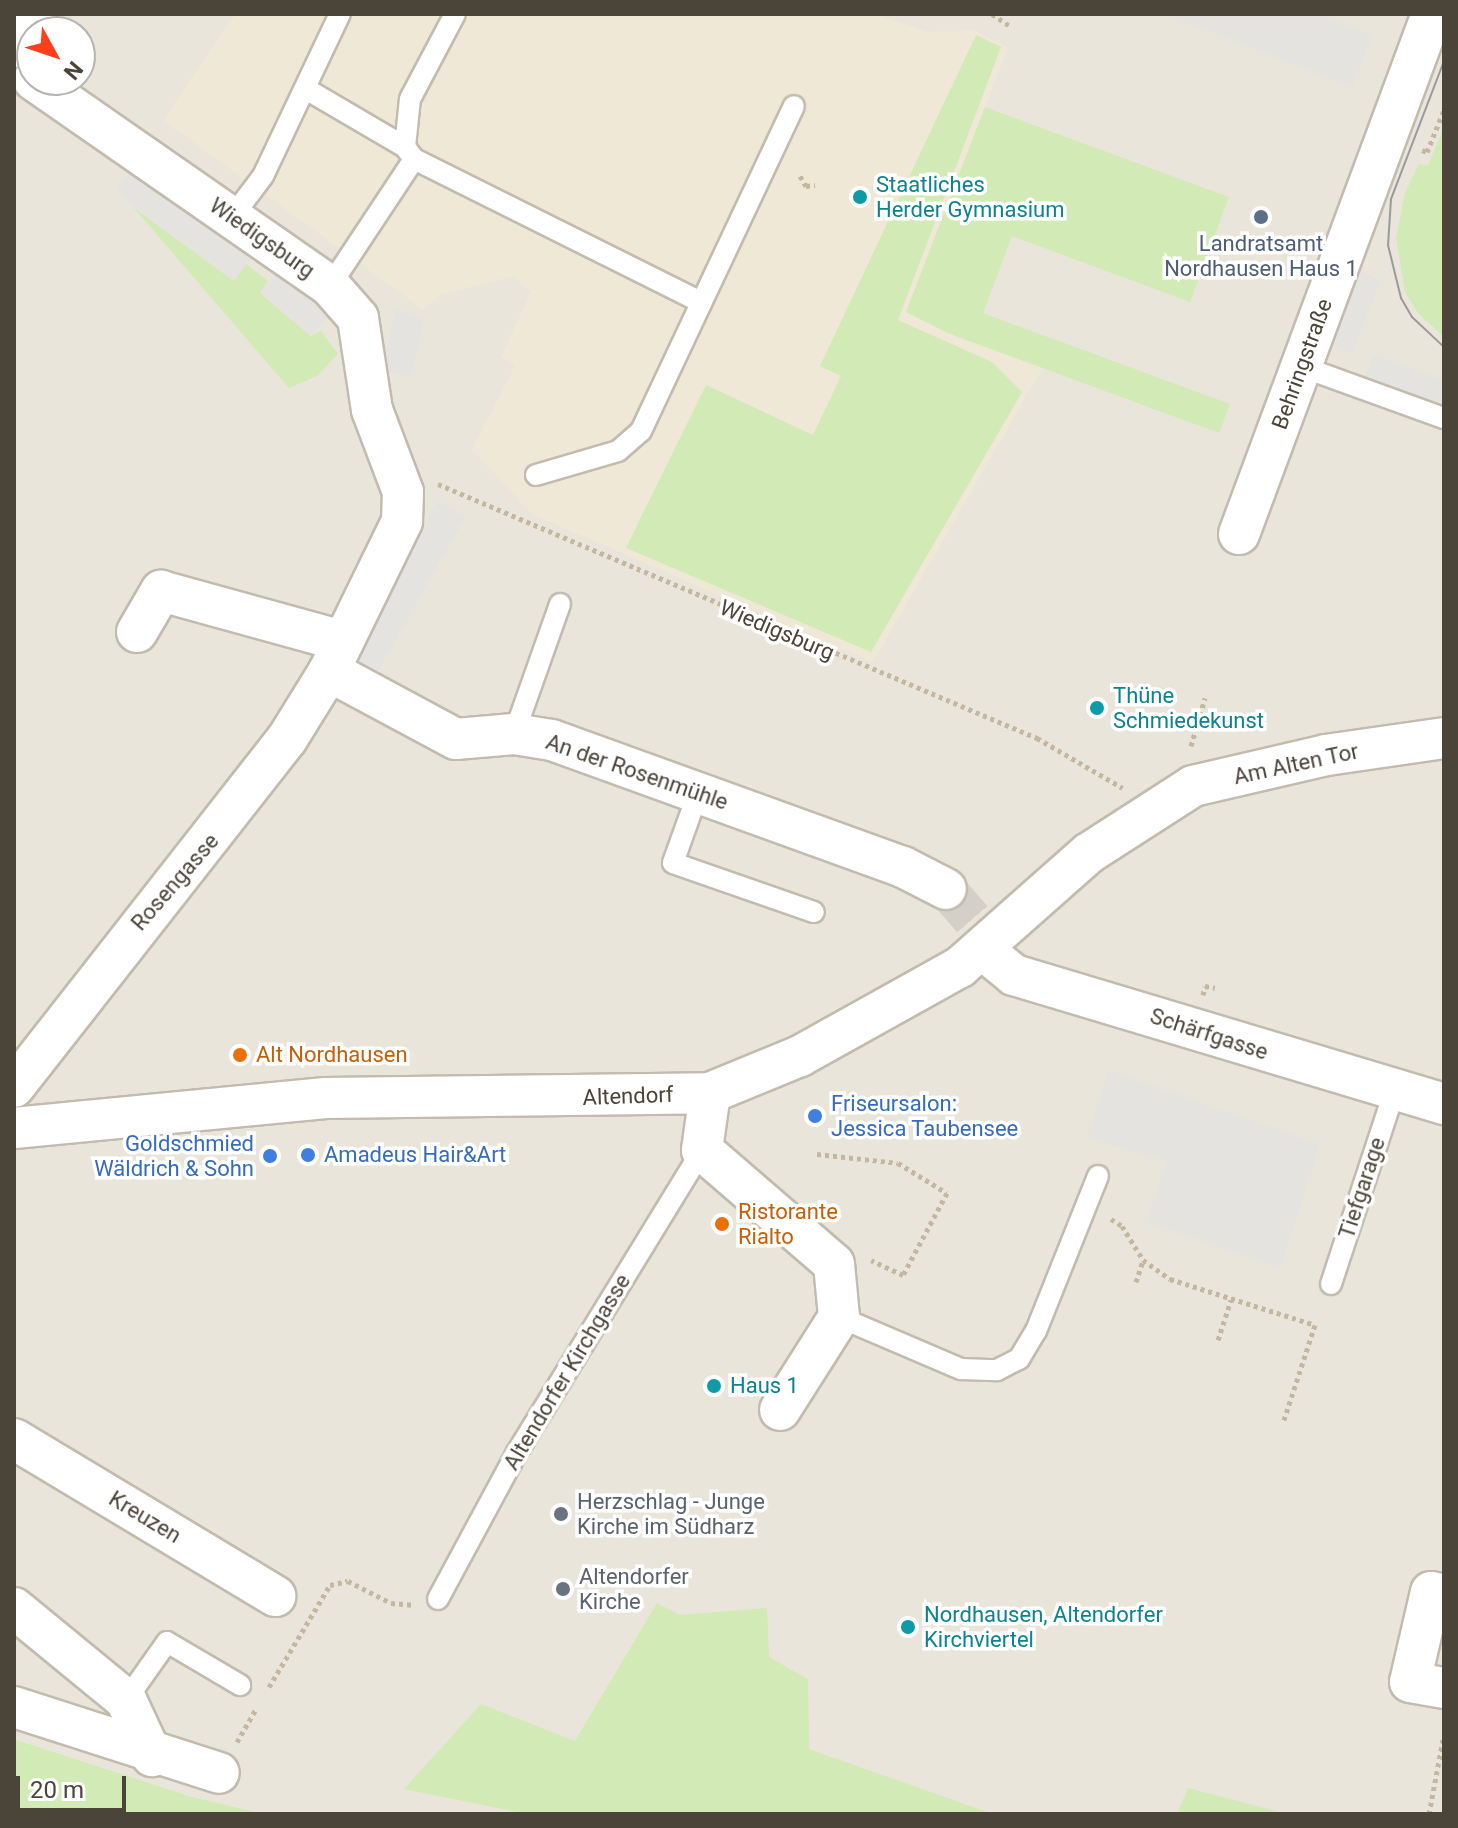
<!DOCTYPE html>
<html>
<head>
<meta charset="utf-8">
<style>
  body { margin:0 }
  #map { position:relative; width:1458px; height:1828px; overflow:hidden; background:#f6f3ec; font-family:Roboto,sans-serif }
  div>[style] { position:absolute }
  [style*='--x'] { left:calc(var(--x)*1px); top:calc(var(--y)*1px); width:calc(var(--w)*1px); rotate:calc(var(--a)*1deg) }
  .residential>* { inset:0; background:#eae5da }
  .education>* { inset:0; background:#efe8d6 }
  .green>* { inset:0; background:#d2eab5 }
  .parking>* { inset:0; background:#e5e3e0 }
  .street-tunnel>* { height:40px; margin-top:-20px; transform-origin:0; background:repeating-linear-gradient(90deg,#d4d0c8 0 40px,transparent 0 60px) }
  .path>* { height:5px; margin-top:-2.5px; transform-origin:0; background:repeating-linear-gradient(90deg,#c4b79f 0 4px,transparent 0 8px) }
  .roads { filter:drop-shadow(2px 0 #c2bbae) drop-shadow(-2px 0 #c2bbae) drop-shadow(0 2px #c2bbae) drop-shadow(0 -2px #c2bbae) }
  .lane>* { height:20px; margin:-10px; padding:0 10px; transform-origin:10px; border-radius:10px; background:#fff }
  .street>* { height:40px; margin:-20px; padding:0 20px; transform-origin:20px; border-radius:20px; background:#fff }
  .tram>* { height:2px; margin:-1px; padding:0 1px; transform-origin:1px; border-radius:1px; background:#9a9a9a }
  .dots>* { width:22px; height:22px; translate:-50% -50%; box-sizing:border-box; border:4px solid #fff; border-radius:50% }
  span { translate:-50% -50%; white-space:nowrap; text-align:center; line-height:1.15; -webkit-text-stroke:7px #fff; paint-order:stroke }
  .culture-label { font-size:22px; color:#0d838f }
  .left { translate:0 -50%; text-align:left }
  .street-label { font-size:22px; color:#4b4439 }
  .service-label { font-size:22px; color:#4e5e75 }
  .food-label { font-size:22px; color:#c56008 }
  .shop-label { font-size:22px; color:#366cbe }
  .right { translate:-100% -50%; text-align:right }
  .worship-label { font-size:22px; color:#5b616d }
  .frame { position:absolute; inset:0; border:16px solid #4b4439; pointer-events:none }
  .north { position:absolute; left:16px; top:16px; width:80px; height:80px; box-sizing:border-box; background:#fff; border:2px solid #b7b4b0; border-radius:50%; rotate:130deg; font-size:22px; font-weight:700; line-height:32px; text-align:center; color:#4b4439 }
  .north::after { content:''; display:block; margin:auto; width:28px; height:36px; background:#fc3f1d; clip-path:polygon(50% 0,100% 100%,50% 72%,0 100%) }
  .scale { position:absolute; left:16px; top:1776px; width:110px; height:36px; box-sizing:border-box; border:4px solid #4b4439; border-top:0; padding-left:10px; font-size:24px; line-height:28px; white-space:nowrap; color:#4b4439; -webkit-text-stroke:6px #fff; paint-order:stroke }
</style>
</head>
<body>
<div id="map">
  <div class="residential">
    <div style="clip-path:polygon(evenodd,14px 14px,1444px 14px,1444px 1814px,266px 1814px,193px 1797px,14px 1739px,14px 14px,32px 32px,80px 32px,80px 80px,32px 80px,32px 32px)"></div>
  </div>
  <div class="education">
    <div style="clip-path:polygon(236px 14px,874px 14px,927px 32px,974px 31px,1008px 47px,906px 312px,950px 334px,1043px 367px,873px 662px,532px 514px,472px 449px,515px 366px,501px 357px,531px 292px,514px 276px,441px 294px,424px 310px,163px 120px)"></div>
  </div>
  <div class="green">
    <div style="clip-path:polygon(976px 35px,1001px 47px,898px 320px,992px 362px,1022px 392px,871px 652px,626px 548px,706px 385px,813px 435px,841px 376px,820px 366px)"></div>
    <div style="clip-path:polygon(985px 107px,1229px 197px,1190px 302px,1012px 236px,983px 313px,1230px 404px,1219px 433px,950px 334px,906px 312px)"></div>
    <div style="clip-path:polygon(1444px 127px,1444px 337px,1418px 313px,1405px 292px,1396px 238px,1405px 193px,1419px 164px,1428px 166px)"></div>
    <div style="clip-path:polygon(133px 207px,234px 281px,246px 264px,268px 281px,260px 293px,311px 336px,321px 331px,338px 354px,317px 376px,289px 388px)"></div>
    <div style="clip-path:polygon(657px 1603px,680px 1615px,767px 1608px,769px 1657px,808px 1679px,809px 1749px,993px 1814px,527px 1814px,404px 1789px,481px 1704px,575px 1741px)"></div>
    <div style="clip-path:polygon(14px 1739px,193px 1797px,266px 1814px,14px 1814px)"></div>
    <div style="clip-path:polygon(1188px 1788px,1287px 1814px,1177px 1814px)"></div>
  </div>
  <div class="parking">
    <div style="clip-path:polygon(1319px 14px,1373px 35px,1352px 87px,1166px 15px)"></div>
    <div style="clip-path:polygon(133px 168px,255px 252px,234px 281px,133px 207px,117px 188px)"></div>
    <div style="clip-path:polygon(1356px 268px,1381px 280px,1352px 354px,1327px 344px)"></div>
    <div style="clip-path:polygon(277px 270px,332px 312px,311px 336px,260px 293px)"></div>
    <div style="clip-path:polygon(395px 310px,424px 318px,411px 378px,382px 371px)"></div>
    <div style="clip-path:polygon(1374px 354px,1444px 380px,1444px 408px,1363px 379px)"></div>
    <div style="clip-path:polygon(437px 501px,466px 516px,375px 677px,348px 664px)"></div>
    <div style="clip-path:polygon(1109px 1070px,1320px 1144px,1281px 1268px,1146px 1222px,1167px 1162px,1087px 1137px)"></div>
  </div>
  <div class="street-tunnel">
    <div style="--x:946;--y:889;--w:50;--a:49"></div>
  </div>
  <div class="path">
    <div style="--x:992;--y:14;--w:22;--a:34"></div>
    <div style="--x:1422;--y:150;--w:5;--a:22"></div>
    <div style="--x:1427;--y:152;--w:45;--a:-68"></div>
    <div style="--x:800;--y:176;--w:12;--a:59"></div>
    <div style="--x:806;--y:186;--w:9;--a:-6"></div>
    <div style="--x:438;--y:484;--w:651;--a:22.98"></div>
    <div style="--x:1037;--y:738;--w:99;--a:30.2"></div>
    <div style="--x:1191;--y:746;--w:50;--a:-73.7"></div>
    <div style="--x:1203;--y:995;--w:9;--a:-77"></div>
    <div style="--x:1205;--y:986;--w:10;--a:11"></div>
    <div style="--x:817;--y:1154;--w:81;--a:6.3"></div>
    <div style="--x:898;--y:1163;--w:57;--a:31.5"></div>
    <div style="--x:947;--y:1193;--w:93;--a:118.2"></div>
    <div style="--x:903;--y:1275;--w:35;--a:-155"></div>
    <div style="--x:1111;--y:1219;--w:13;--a:32"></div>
    <div style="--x:1122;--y:1226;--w:40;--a:58"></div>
    <div style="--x:1143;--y:1260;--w:33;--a:35"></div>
    <div style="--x:1170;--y:1279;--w:152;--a:17.6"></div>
    <div style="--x:1315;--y:1325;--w:103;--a:108.1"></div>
    <div style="--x:1136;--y:1282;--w:23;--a:-72"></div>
    <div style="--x:1218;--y:1340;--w:42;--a:-72"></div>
    <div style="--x:269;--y:1687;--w:119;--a:-59.1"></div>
    <div style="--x:330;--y:1585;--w:18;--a:-13"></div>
    <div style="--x:348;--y:1581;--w:48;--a:27.1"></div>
    <div style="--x:391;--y:1603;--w:21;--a:5"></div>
    <div style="--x:237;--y:1742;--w:38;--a:-60"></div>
    <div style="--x:1429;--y:1814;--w:81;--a:-79.4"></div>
  </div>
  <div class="roads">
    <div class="lane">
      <div style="--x:306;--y:89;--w:115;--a:30.4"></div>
      <div style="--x:405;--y:147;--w:15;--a:53"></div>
      <div style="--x:414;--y:159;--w:321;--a:26.5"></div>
      <div style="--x:405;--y:147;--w:48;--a:-84.1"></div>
      <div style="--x:410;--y:99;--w:96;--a:-62.1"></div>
      <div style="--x:232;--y:217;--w:51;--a:-52.9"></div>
      <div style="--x:263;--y:176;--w:179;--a:-64.6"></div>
      <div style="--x:330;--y:286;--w:152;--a:-56.5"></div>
      <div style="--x:1300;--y:366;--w:153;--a:19.9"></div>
      <div style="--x:536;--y:475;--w:85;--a:-16.3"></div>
      <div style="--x:618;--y:451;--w:30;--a:-41"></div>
      <div style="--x:641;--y:431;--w:359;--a:-64.8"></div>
      <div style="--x:514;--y:734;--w:138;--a:-70.5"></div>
      <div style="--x:698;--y:793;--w:74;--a:109.7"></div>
      <div style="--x:673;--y:863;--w:149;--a:19.2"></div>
      <div style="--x:1331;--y:1284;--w:202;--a:-71.8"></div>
      <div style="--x:839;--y:1317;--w:133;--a:23.1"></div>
      <div style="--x:961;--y:1369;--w:36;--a:2"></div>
      <div style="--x:997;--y:1370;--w:25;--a:-27"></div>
      <div style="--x:1019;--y:1359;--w:33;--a:-59"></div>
      <div style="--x:1036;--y:1331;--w:167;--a:-68.2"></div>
      <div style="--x:438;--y:1599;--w:165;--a:-61.7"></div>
      <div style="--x:516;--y:1454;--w:356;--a:-58.5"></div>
      <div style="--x:126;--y:1700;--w:71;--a:-54.7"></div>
      <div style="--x:167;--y:1642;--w:85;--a:30.5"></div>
    </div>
    <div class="street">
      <div style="--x:14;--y:47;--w:40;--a:-56"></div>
      <div style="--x:1239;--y:534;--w:555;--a:-69.64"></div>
      <div style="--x:137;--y:632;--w:48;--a:-59.7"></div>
      <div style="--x:161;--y:591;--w:189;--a:15.4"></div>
      <div style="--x:329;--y:671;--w:144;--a:28.2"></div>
      <div style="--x:456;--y:739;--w:58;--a:-4.9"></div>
      <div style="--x:514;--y:734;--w:38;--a:9"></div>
      <div style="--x:552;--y:740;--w:373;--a:19.9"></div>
      <div style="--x:903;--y:867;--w:48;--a:27.1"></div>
      <div style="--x:982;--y:949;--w:41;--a:39.1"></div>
      <div style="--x:1014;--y:975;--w:449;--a:16.7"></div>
      <div style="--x:14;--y:1087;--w:442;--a:-51.9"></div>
      <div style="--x:287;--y:739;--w:80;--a:-58.3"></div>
      <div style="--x:329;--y:671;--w:167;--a:-64"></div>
      <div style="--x:402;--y:521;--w:29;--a:-88"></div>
      <div style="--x:403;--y:492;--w:88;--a:-110.7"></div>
      <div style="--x:372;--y:410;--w:93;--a:-98.7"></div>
      <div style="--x:358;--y:318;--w:43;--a:-131.2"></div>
      <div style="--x:330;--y:286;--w:361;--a:-145.2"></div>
      <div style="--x:710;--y:1093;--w:58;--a:98"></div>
      <div style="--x:702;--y:1150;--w:174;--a:40.8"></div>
      <div style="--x:834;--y:1264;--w:53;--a:84.6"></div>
      <div style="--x:839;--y:1317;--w:110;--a:122.4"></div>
      <div style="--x:14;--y:1128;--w:313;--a:-5.5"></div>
      <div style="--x:326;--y:1098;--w:384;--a:-0.7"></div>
      <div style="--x:710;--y:1093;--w:97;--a:-22.3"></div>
      <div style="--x:800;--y:1056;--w:183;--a:-29.1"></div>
      <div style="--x:960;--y:967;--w:172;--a:-41.5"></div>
      <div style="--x:1089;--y:853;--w:124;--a:-32.8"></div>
      <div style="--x:1193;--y:786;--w:137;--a:-13.1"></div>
      <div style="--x:1326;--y:755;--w:119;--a:-8.2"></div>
      <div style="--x:14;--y:1439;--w:305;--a:31"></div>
      <div style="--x:1444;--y:1595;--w:13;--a:-167"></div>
      <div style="--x:1431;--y:1592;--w:92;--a:103.1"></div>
      <div style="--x:1410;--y:1682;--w:35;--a:10"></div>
      <div style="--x:14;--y:1608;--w:145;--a:39.4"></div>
      <div style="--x:126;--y:1700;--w:62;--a:65.1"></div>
      <div style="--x:14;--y:1707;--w:215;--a:17.8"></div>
    </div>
  </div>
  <div class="tram">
    <div style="--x:1444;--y:61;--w:148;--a:111"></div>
    <div style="--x:1391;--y:199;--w:46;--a:93.7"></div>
    <div style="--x:1388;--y:245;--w:55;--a:76.2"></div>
    <div style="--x:1401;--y:298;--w:22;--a:60"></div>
    <div style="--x:1412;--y:317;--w:44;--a:43.2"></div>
  </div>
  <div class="dots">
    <div style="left:860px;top:197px;background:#0f9aa8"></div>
    <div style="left:1261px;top:217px;background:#5c6f8a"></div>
    <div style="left:1097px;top:708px;background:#0f9aa8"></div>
    <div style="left:240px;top:1055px;background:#e8710a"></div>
    <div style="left:815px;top:1116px;background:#3f7fe0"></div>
    <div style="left:308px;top:1155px;background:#3f7fe0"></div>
    <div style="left:270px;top:1156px;background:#3f7fe0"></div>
    <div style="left:722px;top:1224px;background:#e8710a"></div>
    <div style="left:714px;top:1386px;background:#0f9aa8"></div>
    <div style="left:561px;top:1514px;background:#6b7280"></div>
    <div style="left:563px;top:1589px;background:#6b7280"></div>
    <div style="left:908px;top:1627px;background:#0f9aa8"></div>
  </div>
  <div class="culture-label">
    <span class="left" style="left:876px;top:197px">Staatliches<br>Herder Gymnasium</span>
    <span class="left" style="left:1113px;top:708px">Thüne<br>Schmiedekunst</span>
    <span class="left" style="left:730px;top:1386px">Haus 1</span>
    <span class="left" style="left:924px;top:1627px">Nordhausen, Altendorfer<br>Kirchviertel</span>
  </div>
  <div class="street-label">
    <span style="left:262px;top:238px;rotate:35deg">Wiedigsburg</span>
    <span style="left:1302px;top:364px;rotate:-70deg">Behringstraße</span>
    <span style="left:777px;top:630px;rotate:23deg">Wiedigsburg</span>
    <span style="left:1296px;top:764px;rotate:-12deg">Am Alten Tor</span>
    <span style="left:637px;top:772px;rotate:19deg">An der Rosenmühle</span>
    <span style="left:175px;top:882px;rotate:-49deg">Rosengasse</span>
    <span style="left:1209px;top:1034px;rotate:18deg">Schärfgasse</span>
    <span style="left:628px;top:1096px;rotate:-2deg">Altendorf</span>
    <span style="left:1362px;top:1188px;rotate:-72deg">Tiefgarage</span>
    <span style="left:567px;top:1372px;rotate:-59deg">Altendorfer Kirchgasse</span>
    <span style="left:145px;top:1517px;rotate:31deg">Kreuzen</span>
  </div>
  <div class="service-label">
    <span style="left:1261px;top:256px">Landratsamt<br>Nordhausen Haus 1</span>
  </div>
  <div class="food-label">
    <span class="left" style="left:256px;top:1055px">Alt Nordhausen</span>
    <span class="left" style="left:738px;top:1224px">Ristorante<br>Rialto</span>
  </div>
  <div class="shop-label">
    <span class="left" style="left:831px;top:1116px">Friseursalon:<br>Jessica Taubensee</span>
    <span class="right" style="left:254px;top:1156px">Goldschmied<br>Wäldrich &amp; Sohn</span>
    <span class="left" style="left:324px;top:1155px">Amadeus Hair&amp;Art</span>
  </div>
  <div class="worship-label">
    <span class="left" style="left:577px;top:1514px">Herzschlag - Junge<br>Kirche im Südharz</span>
    <span class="left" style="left:579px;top:1589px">Altendorfer<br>Kirche</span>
  </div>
  <div class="frame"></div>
  <div class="north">N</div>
  <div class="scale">20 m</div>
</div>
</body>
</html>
